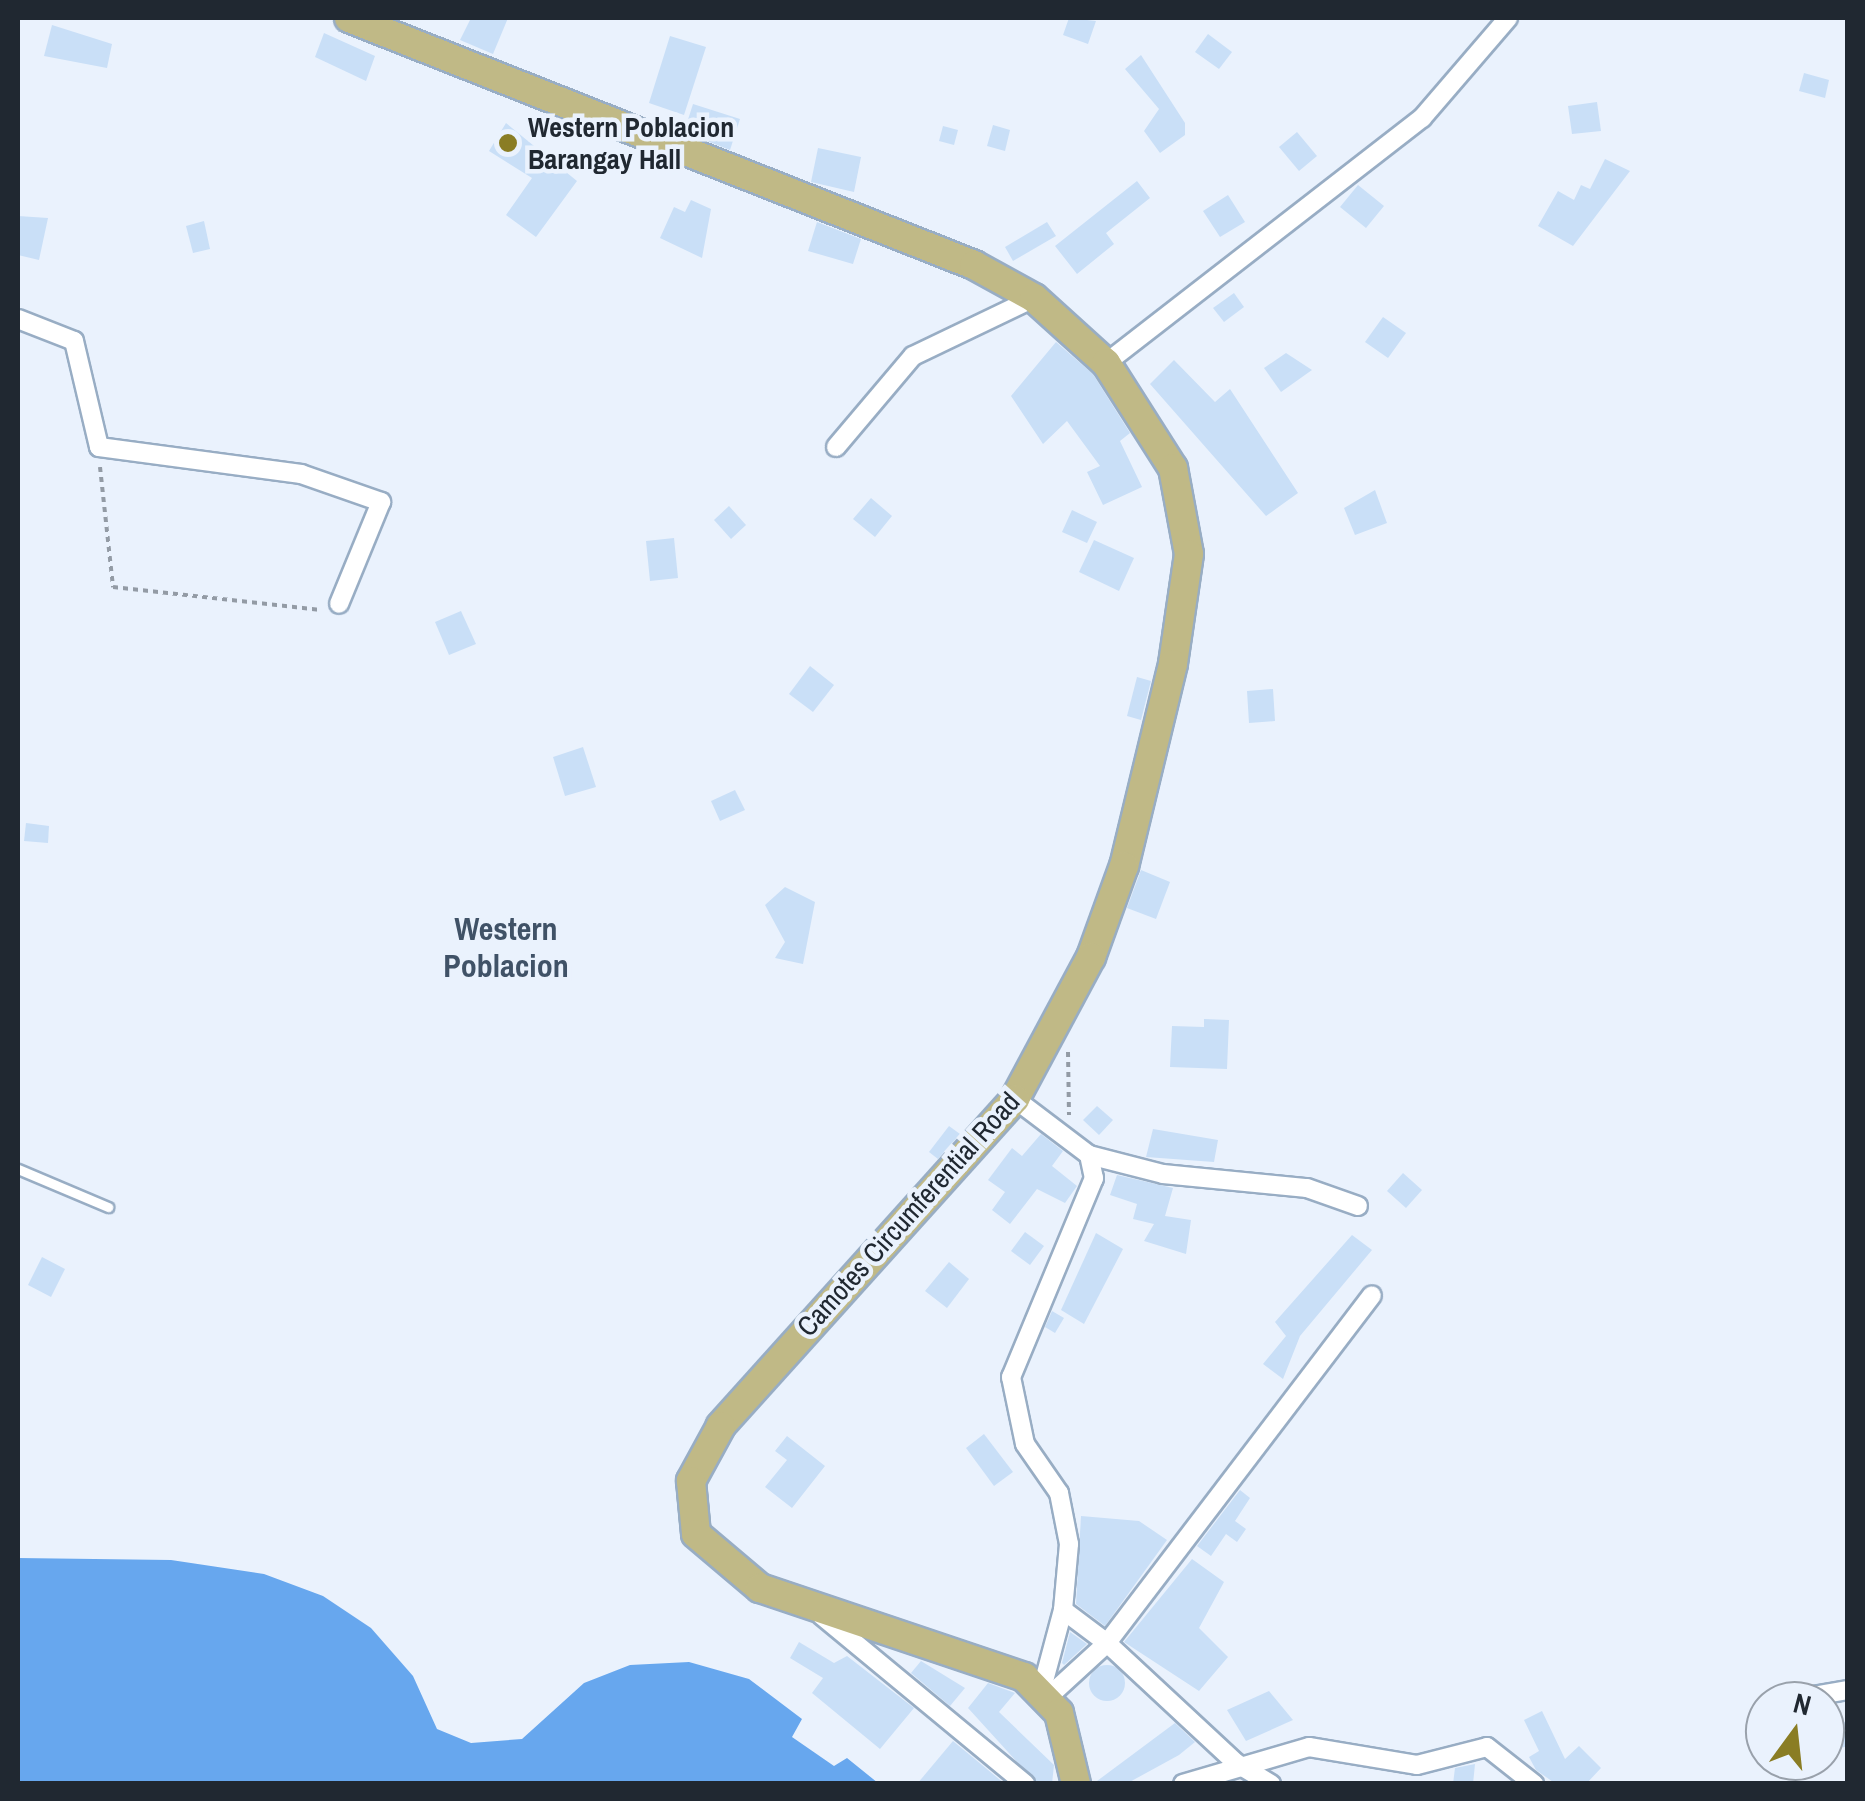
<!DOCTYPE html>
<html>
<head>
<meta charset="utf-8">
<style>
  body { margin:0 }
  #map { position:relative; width:1865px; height:1801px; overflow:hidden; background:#eaf2fd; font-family:"Archivo Narrow",sans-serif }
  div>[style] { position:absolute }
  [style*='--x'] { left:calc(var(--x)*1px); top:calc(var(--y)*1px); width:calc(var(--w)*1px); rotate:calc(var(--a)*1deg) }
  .water>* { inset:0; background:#67a7ee }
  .building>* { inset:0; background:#c9dff7 }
  .round { border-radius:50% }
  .path>* { height:4px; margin-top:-2px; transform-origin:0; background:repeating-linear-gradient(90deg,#939ba5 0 5px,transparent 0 10px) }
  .roads { filter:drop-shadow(2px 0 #98adc4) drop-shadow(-2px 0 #98adc4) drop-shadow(0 2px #98adc4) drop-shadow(0 -2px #98adc4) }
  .service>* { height:9px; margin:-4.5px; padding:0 4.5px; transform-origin:4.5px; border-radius:4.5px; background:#fff }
  .minor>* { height:18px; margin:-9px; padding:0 9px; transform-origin:9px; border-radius:9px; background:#fff }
  .primary>* { height:28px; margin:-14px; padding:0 14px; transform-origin:14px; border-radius:14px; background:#c0b986 }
  .dots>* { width:28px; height:28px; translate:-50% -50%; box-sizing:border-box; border:5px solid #eaf2fd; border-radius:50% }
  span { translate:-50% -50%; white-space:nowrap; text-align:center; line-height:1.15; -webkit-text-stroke:9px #eaf2fd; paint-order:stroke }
  .poi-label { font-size:28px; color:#202831; font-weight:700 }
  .left { translate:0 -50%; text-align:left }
  .street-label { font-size:28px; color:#202831 }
  .quarter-label { font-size:32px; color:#405267; font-weight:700 }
  .frame { position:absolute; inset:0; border:20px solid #202831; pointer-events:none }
  .north { position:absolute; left:1745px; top:1681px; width:100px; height:100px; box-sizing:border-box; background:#eaf2fd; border:2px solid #99a1ab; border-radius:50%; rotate:15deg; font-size:28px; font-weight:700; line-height:40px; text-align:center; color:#202831 }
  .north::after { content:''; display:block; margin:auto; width:35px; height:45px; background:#8a7d24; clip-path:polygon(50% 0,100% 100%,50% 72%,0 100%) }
</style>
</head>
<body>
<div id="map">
  <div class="water">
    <div style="clip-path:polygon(18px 1558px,171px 1560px,264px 1574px,323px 1596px,371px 1628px,413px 1676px,437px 1729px,471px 1743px,522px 1739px,584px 1683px,630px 1665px,689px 1662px,749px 1679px,802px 1719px,792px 1737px,834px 1766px,847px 1758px,878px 1783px,18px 1783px)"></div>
  </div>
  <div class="building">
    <div style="clip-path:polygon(471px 18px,508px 18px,493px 54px,460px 40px)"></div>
    <div style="clip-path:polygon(1069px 18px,1096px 21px,1088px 44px,1063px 35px)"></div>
    <div style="clip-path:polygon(52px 25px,112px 44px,107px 68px,44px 56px)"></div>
    <div style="clip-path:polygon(324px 33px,375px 56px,366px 81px,315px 57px)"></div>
    <div style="clip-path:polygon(1208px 34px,1232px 52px,1219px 69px,1195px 52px)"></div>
    <div style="clip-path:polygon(670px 36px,706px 47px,684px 115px,649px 103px)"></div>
    <div style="clip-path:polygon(1141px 55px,1185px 123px,1185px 135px,1160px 153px,1144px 131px,1159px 109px,1125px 69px)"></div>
    <div style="clip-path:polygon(1804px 73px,1829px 80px,1825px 98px,1799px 91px)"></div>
    <div style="clip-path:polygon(1597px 102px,1601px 131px,1572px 134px,1568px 106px)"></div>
    <div style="clip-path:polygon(693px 104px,740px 119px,730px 150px,684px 132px)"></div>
    <div style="clip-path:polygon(506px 123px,577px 181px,536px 237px,506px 215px,532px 178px,489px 151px)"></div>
    <div style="clip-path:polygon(993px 125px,1010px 130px,1005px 151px,987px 146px)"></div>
    <div style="clip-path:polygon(943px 126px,958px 130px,954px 145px,939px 141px)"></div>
    <div style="clip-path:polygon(1297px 132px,1317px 156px,1299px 171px,1279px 147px)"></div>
    <div style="clip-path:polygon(818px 148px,861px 157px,854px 192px,811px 182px)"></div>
    <div style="clip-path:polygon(1605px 159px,1630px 171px,1573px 246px,1538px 226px,1558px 191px,1574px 200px,1581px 185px,1590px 189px)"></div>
    <div style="clip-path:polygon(1137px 181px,1150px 198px,1106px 233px,1114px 244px,1077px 274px,1055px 246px)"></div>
    <div style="clip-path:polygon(1358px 185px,1384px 206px,1366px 228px,1340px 207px)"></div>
    <div style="clip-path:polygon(1228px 195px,1245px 222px,1220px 237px,1203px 211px)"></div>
    <div style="clip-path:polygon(691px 200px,711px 209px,702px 258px,660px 238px,674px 207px,685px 212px)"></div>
    <div style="clip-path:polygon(18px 216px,48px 218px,39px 260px,18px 255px)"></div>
    <div style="clip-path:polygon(204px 221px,210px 249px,193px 253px,186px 226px)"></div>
    <div style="clip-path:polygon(817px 222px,861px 239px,853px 264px,808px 251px)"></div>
    <div style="clip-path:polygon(1047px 222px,1056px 236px,1013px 261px,1005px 247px)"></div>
    <div style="clip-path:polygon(1234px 293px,1244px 307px,1224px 322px,1213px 308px)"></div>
    <div style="clip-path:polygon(1383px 317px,1406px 333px,1388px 358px,1365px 342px)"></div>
    <div style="clip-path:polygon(1056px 342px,1093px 374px,1130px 433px,1120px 441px,1142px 487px,1103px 505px,1087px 472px,1100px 466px,1067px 421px,1043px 444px,1011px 396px)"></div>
    <div style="clip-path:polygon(1286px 353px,1312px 370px,1281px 392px,1264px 368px)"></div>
    <div style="clip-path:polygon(1174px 360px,1215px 402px,1230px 389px,1298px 493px,1266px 516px,1150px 384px)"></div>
    <div style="clip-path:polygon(1375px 490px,1387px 523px,1355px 535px,1344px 508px)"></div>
    <div style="clip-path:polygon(871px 498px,892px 516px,875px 537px,853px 519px)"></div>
    <div style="clip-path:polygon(729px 506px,746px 525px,731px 539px,714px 520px)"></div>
    <div style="clip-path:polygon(1072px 510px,1097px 522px,1087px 543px,1062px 532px)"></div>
    <div style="clip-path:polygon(674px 538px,678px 578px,650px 581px,646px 541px)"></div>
    <div style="clip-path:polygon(1094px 540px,1134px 558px,1119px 591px,1079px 572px)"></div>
    <div style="clip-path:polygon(461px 611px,476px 644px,449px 655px,435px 622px)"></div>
    <div style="clip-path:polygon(810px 666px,834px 685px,813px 712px,789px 694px)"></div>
    <div style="clip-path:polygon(1137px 677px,1151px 681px,1141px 720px,1127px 716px)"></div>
    <div style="clip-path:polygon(1273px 689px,1275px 721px,1249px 723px,1247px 691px)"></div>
    <div style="clip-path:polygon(583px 747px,596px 787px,565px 796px,553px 757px)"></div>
    <div style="clip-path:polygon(735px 790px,745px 810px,720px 821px,711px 801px)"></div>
    <div style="clip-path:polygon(26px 823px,49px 826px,48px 843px,24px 841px)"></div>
    <div style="clip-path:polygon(1141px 870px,1170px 882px,1156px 919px,1127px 908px)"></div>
    <div style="clip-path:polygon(785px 887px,815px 902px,803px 964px,775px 958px,785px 942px,765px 905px)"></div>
    <div style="clip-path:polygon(1204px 1019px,1229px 1020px,1227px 1069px,1170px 1067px,1172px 1026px,1204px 1027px)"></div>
    <div style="clip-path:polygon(1097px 1106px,1113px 1120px,1099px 1135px,1083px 1120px)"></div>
    <div style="clip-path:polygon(949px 1126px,960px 1134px,938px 1159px,929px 1152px)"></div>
    <div style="clip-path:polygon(1153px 1129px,1218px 1140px,1214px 1162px,1146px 1157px)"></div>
    <div style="clip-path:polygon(1041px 1134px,1063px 1151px,1052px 1166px,1077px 1186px,1065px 1203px,1037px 1189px,1010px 1224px,992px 1210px,1005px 1192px,988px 1180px,1012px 1148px,1022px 1156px)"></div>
    <div style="clip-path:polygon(1403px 1173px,1422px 1190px,1406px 1208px,1387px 1191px)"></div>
    <div style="clip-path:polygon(1117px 1175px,1173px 1188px,1165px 1216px,1191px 1220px,1186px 1254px,1144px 1241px,1154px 1224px,1133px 1219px,1137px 1204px,1110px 1195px)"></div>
    <div style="clip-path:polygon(1025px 1232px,1044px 1246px,1030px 1265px,1011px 1251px)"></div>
    <div style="clip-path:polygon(1096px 1233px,1123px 1249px,1084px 1324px,1061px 1310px)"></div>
    <div style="clip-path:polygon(1352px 1235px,1372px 1250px,1300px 1336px,1283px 1379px,1263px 1364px,1286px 1336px,1275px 1322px)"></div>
    <div style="clip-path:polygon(42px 1257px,65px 1269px,51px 1297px,28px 1285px)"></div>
    <div style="clip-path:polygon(949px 1262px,969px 1279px,947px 1308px,925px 1291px)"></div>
    <div style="clip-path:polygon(1052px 1311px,1064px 1318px,1055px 1333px,1045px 1327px)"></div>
    <div style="clip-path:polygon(984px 1434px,1013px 1472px,994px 1486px,966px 1448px)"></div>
    <div style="clip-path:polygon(787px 1436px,825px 1466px,792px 1508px,765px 1487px,787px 1460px,775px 1451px)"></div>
    <div style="clip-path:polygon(1240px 1490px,1250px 1498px,1235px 1521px,1246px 1529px,1237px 1542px,1226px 1534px,1211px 1556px,1197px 1546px)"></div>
    <div style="clip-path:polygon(1081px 1516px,1139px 1521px,1167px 1540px,1105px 1626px,1076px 1604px)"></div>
    <div style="clip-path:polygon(1192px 1559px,1224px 1582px,1199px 1628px,1228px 1657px,1199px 1691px,1124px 1642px)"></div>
    <div style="clip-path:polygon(1070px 1632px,1087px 1644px,1064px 1665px,1062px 1663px)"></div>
    <div style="clip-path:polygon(799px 1642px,834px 1663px,847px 1656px,914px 1708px,880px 1749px,812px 1693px,823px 1678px,790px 1658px)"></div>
    <div style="clip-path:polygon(921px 1661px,965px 1688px,950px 1706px,911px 1673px)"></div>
    <div class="round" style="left:1089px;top:1665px;width:36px;height:36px"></div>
    <div style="clip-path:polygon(988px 1683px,1015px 1693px,999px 1712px,1054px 1765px,1052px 1784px,1037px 1784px,968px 1708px)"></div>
    <div style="clip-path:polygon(1269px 1691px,1293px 1720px,1246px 1741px,1227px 1710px)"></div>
    <div style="clip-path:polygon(1542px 1711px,1565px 1759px,1579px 1746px,1601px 1768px,1586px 1784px,1556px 1784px,1536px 1770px,1529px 1757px,1539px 1751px,1524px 1720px)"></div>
    <div style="clip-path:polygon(1848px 1721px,1848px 1746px,1825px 1752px,1825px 1727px)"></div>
    <div style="clip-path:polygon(1175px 1723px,1195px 1742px,1179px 1755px,1126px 1784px,1093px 1784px)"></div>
    <div style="clip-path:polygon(953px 1741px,1005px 1784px,917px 1784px)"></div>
    <div style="clip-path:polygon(1475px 1764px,1473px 1784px,1453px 1784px,1455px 1768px)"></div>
  </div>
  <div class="path">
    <div style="--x:100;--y:467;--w:121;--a:83.8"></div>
    <div style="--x:113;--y:587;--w:209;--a:6.3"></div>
    <div style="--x:1068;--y:1052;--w:63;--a:89.1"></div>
  </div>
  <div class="roads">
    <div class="service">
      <div style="--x:18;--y:1169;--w:98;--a:22.9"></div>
    </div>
    <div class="minor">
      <div style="--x:18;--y:319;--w:60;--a:21.4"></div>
      <div style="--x:74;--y:341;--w:109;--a:76.7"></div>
      <div style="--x:99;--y:447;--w:204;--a:7.6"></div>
      <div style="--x:301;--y:474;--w:85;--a:19.3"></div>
      <div style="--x:381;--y:502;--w:110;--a:112.4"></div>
      <div style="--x:1106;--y:363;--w:400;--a:-37.8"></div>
      <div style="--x:1422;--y:118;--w:132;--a:-49.3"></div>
      <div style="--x:836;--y:447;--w:119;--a:-49.8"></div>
      <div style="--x:913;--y:356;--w:134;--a:-25.6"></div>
      <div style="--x:1015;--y:1099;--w:93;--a:37.1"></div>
      <div style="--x:1089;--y:1155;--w:24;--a:78"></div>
      <div style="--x:1094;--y:1178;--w:216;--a:112.6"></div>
      <div style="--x:1011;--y:1377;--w:68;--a:78.2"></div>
      <div style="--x:1025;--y:1444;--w:60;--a:55.2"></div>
      <div style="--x:1059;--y:1493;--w:52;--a:78.9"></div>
      <div style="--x:1069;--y:1544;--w:66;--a:95.2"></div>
      <div style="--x:1063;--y:1610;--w:55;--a:36.9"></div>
      <div style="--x:1107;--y:1643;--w:437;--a:-52.7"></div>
      <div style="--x:1089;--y:1155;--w:76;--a:14.4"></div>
      <div style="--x:1163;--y:1174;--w:145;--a:5.6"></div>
      <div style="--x:1307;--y:1188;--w:54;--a:19.4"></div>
      <div style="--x:821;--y:1615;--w:265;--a:39.6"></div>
      <div style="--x:1041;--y:1692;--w:85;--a:-75"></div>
      <div style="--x:1047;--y:1698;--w:81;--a:-42.5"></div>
      <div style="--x:1107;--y:1643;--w:176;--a:42.9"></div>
      <div style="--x:1236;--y:1763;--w:41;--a:31"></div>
      <div style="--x:1801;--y:1698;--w:48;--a:-9.7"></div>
      <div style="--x:1183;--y:1784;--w:131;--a:-16.4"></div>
      <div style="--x:1309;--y:1747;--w:109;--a:9.5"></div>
      <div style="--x:1417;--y:1765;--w:72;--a:-14.4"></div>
      <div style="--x:1487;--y:1747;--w:60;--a:38.2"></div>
    </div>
    <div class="primary">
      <div style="--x:349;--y:18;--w:672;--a:21.56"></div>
      <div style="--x:974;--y:265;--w:68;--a:28.8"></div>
      <div style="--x:1034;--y:298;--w:97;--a:42.1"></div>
      <div style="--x:1106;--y:363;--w:125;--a:57.5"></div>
      <div style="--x:1173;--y:468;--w:87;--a:79.5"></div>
      <div style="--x:1189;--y:554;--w:111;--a:98.3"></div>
      <div style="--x:1173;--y:664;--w:208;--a:103.6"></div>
      <div style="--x:1124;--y:866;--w:97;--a:109.9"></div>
      <div style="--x:1091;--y:957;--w:161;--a:118.2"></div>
      <div style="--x:1015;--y:1099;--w:440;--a:132"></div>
      <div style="--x:721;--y:1426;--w:63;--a:118.6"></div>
      <div style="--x:691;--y:1481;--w:53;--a:84.6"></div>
      <div style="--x:696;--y:1534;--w:84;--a:40.2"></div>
      <div style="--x:760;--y:1588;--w:279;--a:18.6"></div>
      <div style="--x:1024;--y:1677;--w:50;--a:45.8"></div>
      <div style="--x:1059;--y:1713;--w:73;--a:76.5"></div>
    </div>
  </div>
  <div class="dots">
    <div style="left:508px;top:143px;background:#8a7d24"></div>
  </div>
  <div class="poi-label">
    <span class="left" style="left:528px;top:143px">Western Poblacion<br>Barangay Hall</span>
  </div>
  <div class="street-label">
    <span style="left:908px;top:1214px;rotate:-48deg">Camotes Circumferential Road</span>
  </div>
  <div class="quarter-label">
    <span style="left:506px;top:948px">Western<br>Poblacion</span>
  </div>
  <div class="frame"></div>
  <div class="north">N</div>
</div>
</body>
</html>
